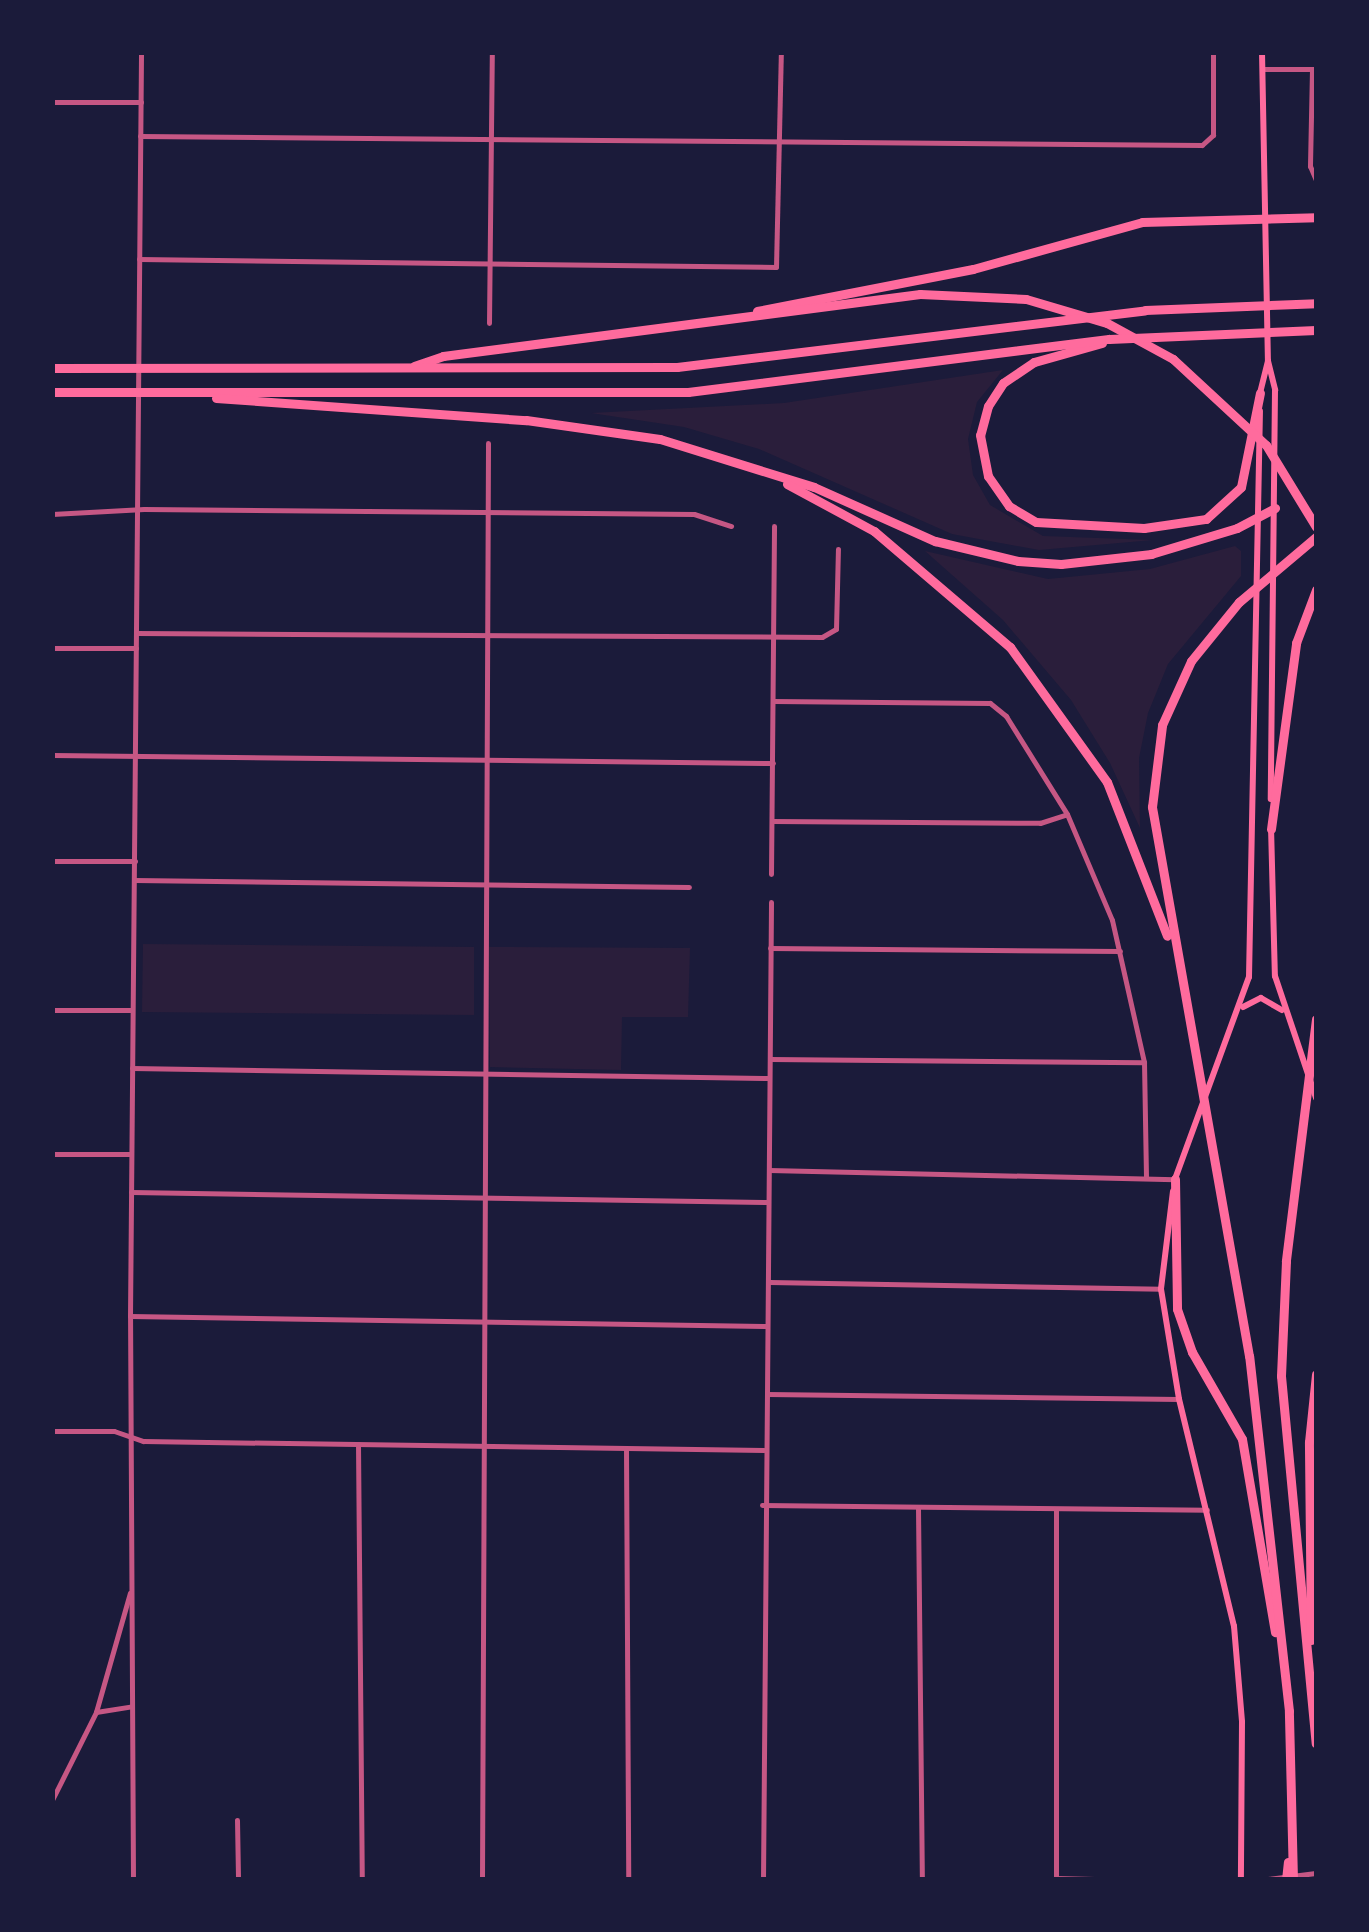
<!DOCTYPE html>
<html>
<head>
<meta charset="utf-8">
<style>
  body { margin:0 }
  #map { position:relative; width:1369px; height:1932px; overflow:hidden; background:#1b1b3a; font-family:Rubik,sans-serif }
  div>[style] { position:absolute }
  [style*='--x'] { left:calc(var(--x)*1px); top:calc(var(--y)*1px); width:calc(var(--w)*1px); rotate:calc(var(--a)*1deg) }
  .green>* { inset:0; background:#2a1e3b }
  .minor>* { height:5px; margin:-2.5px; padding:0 2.5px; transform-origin:2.5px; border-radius:2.5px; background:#c65784 }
  .tertiary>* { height:5px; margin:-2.5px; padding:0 2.5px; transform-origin:2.5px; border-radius:2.5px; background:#c65784 }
  .secondary>* { height:6px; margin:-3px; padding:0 3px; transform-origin:3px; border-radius:3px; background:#ff6b9d }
  .motorway>* { height:9px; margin:-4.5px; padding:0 4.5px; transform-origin:4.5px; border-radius:4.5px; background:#ff6b9d }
  span { translate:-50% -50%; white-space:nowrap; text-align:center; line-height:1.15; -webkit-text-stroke:8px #1b1b3a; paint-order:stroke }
  .frame { position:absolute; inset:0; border:55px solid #1b1b3a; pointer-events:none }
</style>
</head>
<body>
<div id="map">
  <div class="green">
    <div style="clip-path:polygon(1003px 370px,977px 402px,968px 439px,973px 475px,990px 505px,1043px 536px,1153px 540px,1039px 550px,952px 534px,759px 449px,684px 427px,591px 413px,784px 403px)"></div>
    <div style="clip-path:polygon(1235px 546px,1241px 551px,1241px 576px,1168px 664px,1148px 713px,1139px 758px,1140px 828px,1110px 763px,1071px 700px,1003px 620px,925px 551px,1048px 579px,1150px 569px)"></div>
    <div style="clip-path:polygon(143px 944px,474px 947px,474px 1015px,142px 1012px)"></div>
    <div style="clip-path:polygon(489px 947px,690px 948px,688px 1017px,622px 1017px,621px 1070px,490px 1067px)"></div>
  </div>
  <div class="minor">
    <div style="--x:1262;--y:69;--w:54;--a:0"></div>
    <div style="--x:1312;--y:69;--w:97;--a:91.2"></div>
    <div style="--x:1310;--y:166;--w:15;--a:67"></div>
    <div style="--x:52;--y:102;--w:89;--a:0"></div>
    <div style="--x:140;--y:136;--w:1062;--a:0.49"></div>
    <div style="--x:1202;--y:145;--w:15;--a:-42"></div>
    <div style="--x:1213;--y:135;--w:83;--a:-90"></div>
    <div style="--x:139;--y:259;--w:637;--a:0.72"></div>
    <div style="--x:776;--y:267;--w:215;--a:-88.7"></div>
    <div style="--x:489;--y:323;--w:271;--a:-89.4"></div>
    <div style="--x:52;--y:514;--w:92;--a:-3.1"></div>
    <div style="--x:144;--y:509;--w:550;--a:0.52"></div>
    <div style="--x:694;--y:514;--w:39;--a:18"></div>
    <div style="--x:136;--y:633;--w:686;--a:0.33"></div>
    <div style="--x:822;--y:637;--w:16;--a:-30"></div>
    <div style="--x:836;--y:629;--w:80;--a:-88.6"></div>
    <div style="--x:52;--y:648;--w:84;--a:0"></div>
    <div style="--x:773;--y:701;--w:217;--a:0.5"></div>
    <div style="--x:990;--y:703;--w:21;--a:39"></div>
    <div style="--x:1006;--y:716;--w:115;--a:58.1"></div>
    <div style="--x:1067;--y:814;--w:115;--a:67"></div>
    <div style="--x:1112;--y:920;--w:146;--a:77.3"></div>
    <div style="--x:1144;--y:1062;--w:115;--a:89"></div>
    <div style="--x:52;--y:755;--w:721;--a:0.64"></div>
    <div style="--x:772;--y:821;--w:268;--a:0.4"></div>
    <div style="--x:1040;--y:823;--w:28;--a:-18"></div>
    <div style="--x:52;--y:861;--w:83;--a:0"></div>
    <div style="--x:771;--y:874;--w:348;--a:-89.5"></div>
    <div style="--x:134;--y:880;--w:555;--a:0.72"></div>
    <div style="--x:770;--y:948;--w:350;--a:0.5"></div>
    <div style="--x:52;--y:1010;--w:80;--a:0"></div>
    <div style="--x:770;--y:1059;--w:374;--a:0.5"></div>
    <div style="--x:132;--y:1068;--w:637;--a:0.9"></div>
    <div style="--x:52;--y:1154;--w:79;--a:0"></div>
    <div style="--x:769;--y:1170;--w:406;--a:1.3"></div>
    <div style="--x:131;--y:1192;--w:637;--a:0.9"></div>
    <div style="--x:769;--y:1282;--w:392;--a:1"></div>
    <div style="--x:130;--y:1316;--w:637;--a:0.9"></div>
    <div style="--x:767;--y:1394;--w:412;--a:0.7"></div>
    <div style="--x:52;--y:1431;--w:62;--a:0"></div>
    <div style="--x:114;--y:1431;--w:31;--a:19"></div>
    <div style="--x:143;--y:1441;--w:621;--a:0.83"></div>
    <div style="--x:358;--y:1444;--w:436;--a:89.5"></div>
    <div style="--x:626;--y:1448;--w:432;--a:89.7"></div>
    <div style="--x:762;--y:1505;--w:445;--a:0.6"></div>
    <div style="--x:918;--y:1508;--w:372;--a:89.4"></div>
    <div style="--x:1056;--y:1509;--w:371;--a:90"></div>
    <div style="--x:96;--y:1712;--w:36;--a:-9"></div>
    <div style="--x:52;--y:1800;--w:98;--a:-63.4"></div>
    <div style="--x:96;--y:1712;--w:124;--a:-74.1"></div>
    <div style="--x:237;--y:1820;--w:60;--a:89"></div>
    <div style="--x:1056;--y:1878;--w:76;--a:1.5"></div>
    <div style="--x:482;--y:1880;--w:1437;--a:-89.76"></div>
    <div style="--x:763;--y:1880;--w:978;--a:-89.53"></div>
    <div style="--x:1260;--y:1880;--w:56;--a:-7.1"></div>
  </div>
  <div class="tertiary">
    <div style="--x:133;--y:1880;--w:564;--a:-90.3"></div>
    <div style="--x:130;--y:1316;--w:1264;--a:-89.5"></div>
  </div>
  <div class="secondary">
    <div style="--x:1262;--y:52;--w:309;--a:88.9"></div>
    <div style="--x:1268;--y:361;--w:30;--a:76"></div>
    <div style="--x:1275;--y:390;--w:409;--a:90.6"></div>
    <div style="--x:1260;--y:393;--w:33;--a:-76"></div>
    <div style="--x:1271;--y:827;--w:149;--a:88.5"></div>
    <div style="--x:1275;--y:976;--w:129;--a:71.4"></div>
    <div style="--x:1243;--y:1007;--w:20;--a:-27"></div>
    <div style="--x:1261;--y:998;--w:24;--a:30"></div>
    <div style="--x:1175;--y:1179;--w:215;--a:-69.9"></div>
    <div style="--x:1249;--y:977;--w:566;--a:-88.89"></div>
    <div style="--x:1173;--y:1191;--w:99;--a:97"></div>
    <div style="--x:1161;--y:1289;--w:111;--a:80.7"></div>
    <div style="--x:1179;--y:1399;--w:234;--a:76.4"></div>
    <div style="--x:1234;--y:1626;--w:96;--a:85.2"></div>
    <div style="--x:1242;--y:1722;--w:158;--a:90.4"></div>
  </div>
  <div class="motorway">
    <div style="--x:757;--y:311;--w:220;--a:-11"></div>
    <div style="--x:973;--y:269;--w:175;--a:-15.5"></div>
    <div style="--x:1142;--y:222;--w:174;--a:-1.6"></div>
    <div style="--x:1102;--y:343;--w:71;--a:164.4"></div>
    <div style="--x:1034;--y:362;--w:37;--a:146"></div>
    <div style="--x:1003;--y:383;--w:27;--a:123"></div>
    <div style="--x:988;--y:406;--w:30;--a:105"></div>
    <div style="--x:980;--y:435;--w:42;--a:79"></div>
    <div style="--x:988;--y:476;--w:37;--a:55"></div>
    <div style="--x:1009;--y:506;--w:31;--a:31"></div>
    <div style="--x:1036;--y:522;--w:108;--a:3.2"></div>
    <div style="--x:1144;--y:528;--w:63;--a:-8.3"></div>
    <div style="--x:1206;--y:519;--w:47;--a:-42.4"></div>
    <div style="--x:1241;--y:487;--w:96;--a:-78.6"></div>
    <div style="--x:414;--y:366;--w:31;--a:-19"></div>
    <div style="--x:443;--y:356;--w:481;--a:-7.4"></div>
    <div style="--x:920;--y:294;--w:106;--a:2.7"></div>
    <div style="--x:1026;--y:299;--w:84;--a:16.5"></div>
    <div style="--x:1107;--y:323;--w:75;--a:28.6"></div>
    <div style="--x:1173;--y:359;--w:127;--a:42.8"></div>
    <div style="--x:1266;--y:445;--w:96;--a:58.6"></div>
    <div style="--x:52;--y:368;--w:625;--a:-0.09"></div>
    <div style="--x:677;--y:367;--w:471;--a:-6.9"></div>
    <div style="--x:1145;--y:310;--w:171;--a:-2.3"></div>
    <div style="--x:52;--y:392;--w:636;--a:0"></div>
    <div style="--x:688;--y:392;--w:424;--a:-7.2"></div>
    <div style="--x:1109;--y:339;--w:207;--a:-2.5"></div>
    <div style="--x:216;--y:398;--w:311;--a:4.1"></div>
    <div style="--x:526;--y:420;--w:135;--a:8.1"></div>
    <div style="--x:660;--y:439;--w:161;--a:17.3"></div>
    <div style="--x:814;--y:487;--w:133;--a:24.1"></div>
    <div style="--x:935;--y:541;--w:85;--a:13.5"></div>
    <div style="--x:1018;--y:561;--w:43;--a:4"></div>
    <div style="--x:1061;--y:564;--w:91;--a:-6.3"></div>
    <div style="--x:1151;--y:554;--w:90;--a:-16.8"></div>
    <div style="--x:1237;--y:528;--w:43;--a:-27.8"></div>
    <div style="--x:787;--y:484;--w:99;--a:28.4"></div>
    <div style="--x:874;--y:531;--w:179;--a:40.5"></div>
    <div style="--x:1010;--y:647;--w:166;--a:54.3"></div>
    <div style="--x:1107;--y:782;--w:165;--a:68.7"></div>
    <div style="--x:1271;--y:829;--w:188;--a:-82.3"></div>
    <div style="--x:1296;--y:643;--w:57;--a:-69.3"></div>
    <div style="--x:1316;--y:1019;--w:244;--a:97.1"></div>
    <div style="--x:1286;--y:1261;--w:115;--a:92.5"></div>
    <div style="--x:1281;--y:1376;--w:369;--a:84.6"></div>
    <div style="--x:1175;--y:1179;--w:130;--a:89.1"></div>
    <div style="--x:1177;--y:1309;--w:46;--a:70.8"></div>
    <div style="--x:1192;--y:1352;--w:100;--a:60.1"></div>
    <div style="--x:1242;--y:1439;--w:196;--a:80.3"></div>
    <div style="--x:1311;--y:1640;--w:198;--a:-90.6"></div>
    <div style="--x:1309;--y:1442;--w:68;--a:-84.1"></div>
    <div style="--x:1286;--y:1880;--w:18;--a:-84"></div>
    <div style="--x:1293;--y:1880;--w:169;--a:-91.4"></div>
    <div style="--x:1289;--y:1711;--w:357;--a:-96.4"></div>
    <div style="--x:1249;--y:1356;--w:558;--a:-100.02"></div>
    <div style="--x:1152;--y:807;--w:83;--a:-83"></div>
    <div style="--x:1162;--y:725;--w:70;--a:-65.6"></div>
    <div style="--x:1191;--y:661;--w:76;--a:-50.9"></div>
    <div style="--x:1239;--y:602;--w:101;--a:-40.2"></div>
  </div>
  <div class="frame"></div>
</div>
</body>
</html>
